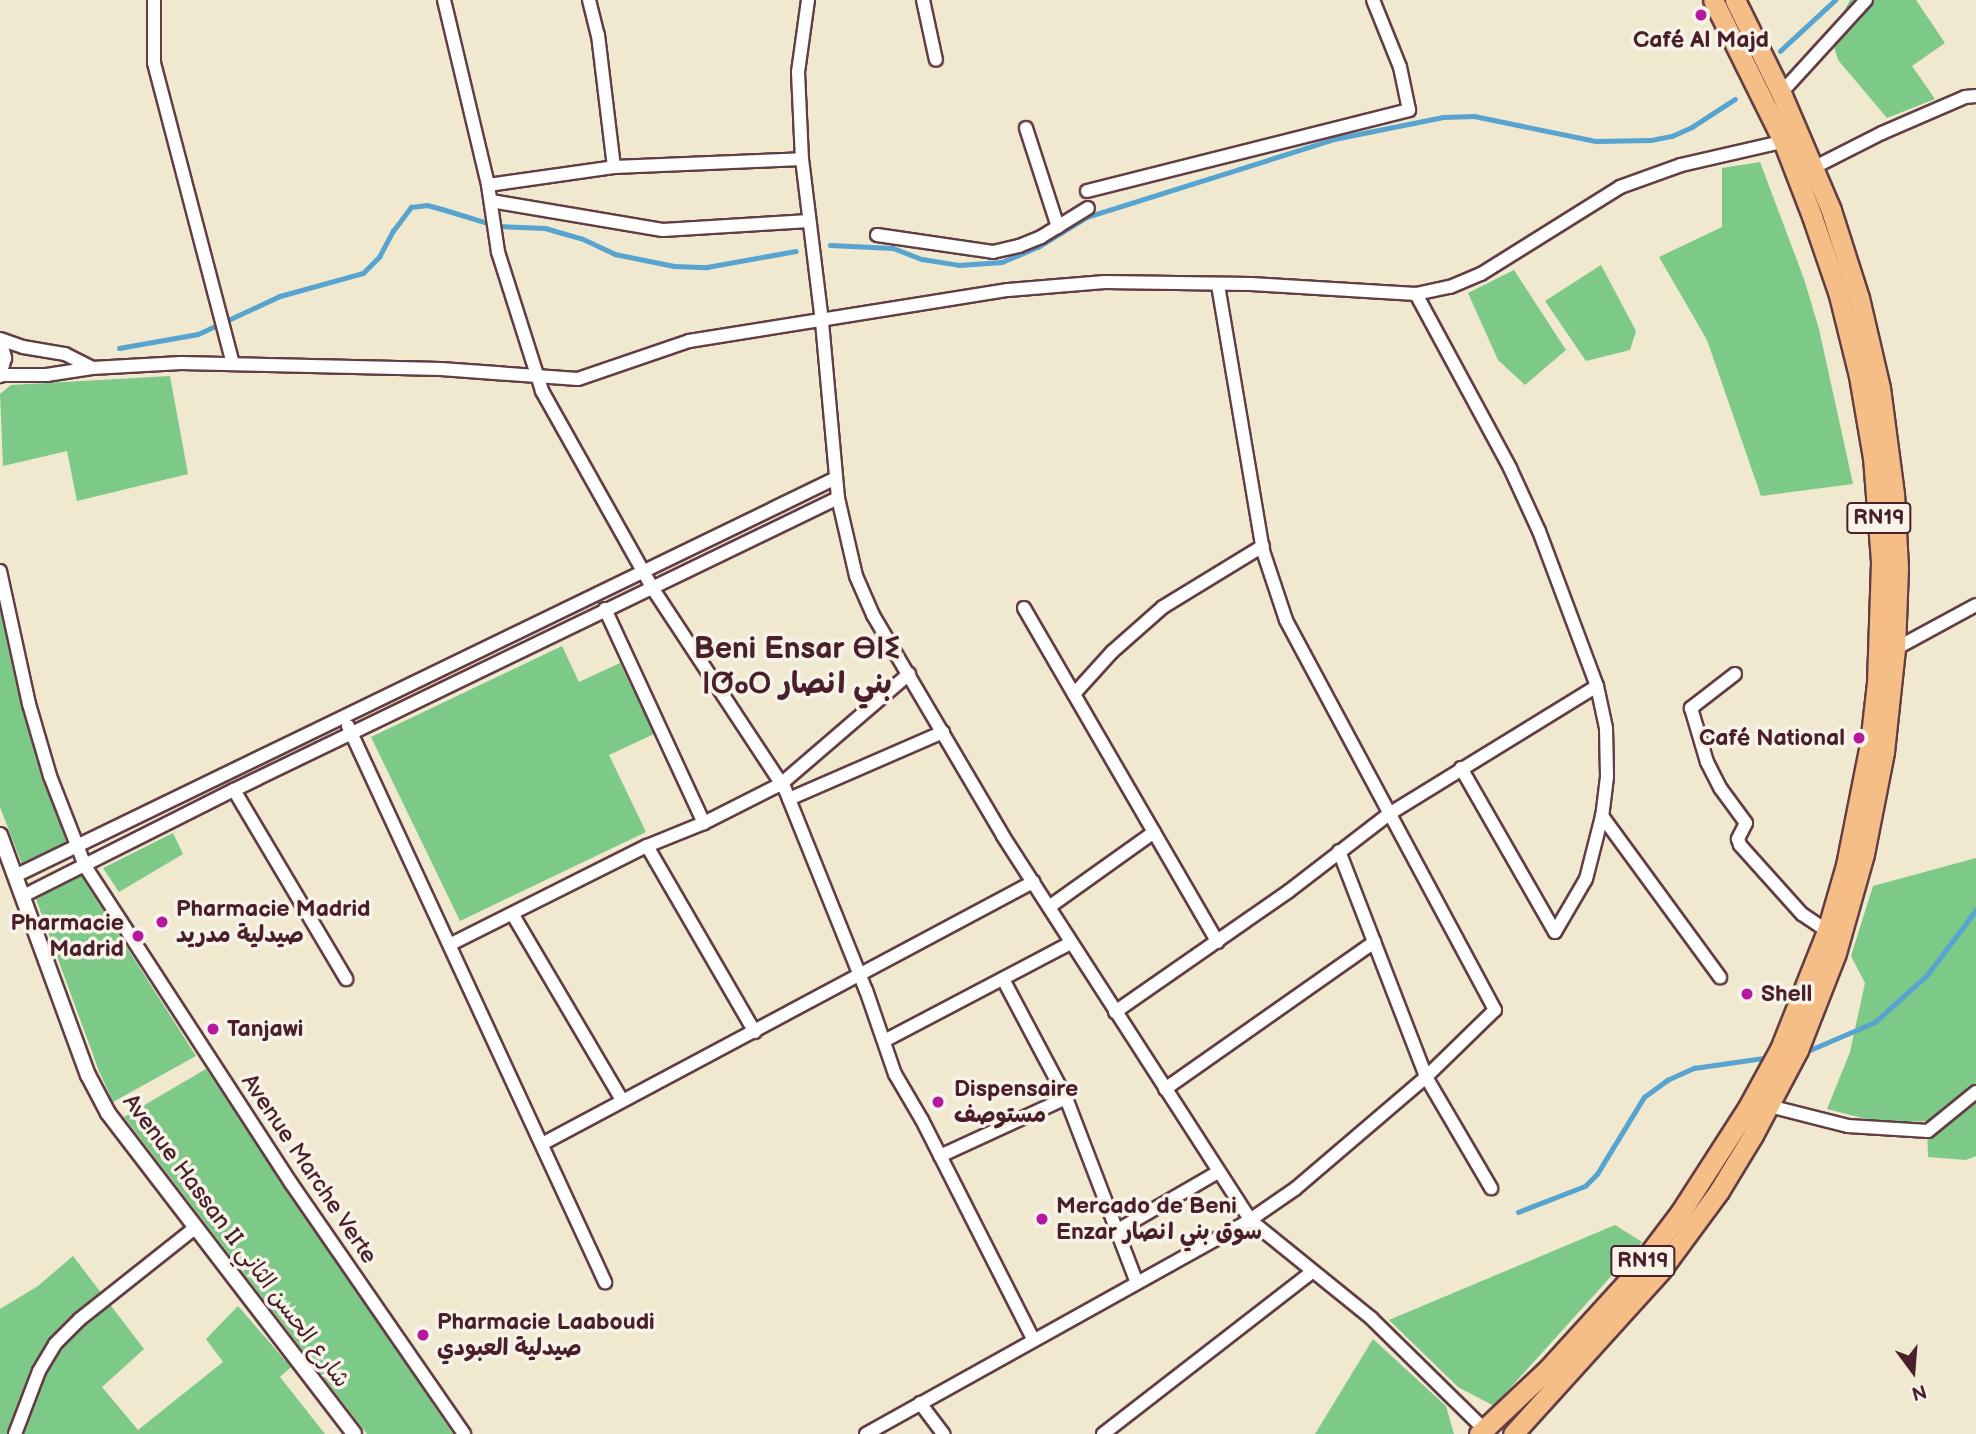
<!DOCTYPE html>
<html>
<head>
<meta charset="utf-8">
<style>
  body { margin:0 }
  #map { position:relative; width:1976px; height:1434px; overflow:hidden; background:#f0e8cf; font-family:"Balsamiq Sans","Playpen Sans Arabic","Noto Sans Tifinagh",sans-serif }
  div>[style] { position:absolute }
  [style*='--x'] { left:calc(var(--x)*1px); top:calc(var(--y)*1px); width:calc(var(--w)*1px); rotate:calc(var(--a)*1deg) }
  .green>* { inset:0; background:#7cc988 }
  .stream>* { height:4.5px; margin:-2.25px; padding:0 2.25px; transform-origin:2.25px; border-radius:2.25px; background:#56a4cf }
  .roads { filter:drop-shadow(2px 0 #633d44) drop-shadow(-2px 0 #633d44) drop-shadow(0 2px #633d44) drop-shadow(0 -2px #633d44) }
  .minor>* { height:12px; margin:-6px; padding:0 6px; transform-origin:6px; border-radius:6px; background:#fff }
  .tertiary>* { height:14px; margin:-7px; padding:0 7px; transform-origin:7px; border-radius:7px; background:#fff }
  .trunk>* { height:19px; margin:-9.5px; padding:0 9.5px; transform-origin:9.5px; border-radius:9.5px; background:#f6be87 }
  .dots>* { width:19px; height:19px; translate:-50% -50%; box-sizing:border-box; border:4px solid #f7f3e8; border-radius:50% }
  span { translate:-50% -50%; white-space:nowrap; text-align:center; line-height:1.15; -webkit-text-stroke:7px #f7f3e8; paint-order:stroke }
  .shield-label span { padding:2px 5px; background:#f7f3e8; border:2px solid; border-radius:5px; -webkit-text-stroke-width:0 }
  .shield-label { font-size:21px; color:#4a1f2b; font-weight:700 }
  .poi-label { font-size:23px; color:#4a1f2b; font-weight:700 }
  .right { translate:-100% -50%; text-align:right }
  .left { translate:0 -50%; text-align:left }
  .street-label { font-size:23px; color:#4a1f2b }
  .district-label { font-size:30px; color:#4a1f2b; font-weight:700 }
  .north { position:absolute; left:1878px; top:1336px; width:70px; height:70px; -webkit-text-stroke:5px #f7f3e8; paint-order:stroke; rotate:164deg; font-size:19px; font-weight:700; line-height:28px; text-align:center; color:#4a1f2b }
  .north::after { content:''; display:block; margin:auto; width:24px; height:32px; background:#4a1f2b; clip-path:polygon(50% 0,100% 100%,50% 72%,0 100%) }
</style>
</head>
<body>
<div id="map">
  <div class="green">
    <div style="clip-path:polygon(1850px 0,1916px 0,1945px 43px,1912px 66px,1935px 99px,1887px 118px,1838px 60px,1831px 36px)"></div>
    <div style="clip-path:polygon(1760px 162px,1804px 279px,1819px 329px,1853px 484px,1761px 496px,1707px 340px,1659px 257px,1722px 227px,1722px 168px)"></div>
    <div style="clip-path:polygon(1601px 265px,1636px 331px,1630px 350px,1586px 361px,1545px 301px)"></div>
    <div style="clip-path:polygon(1514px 270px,1566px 350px,1525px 385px,1498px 360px,1468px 293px)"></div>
    <div style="clip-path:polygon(170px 376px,188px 474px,77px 501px,67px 451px,3px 466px,0 394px,11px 385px)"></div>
    <div style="clip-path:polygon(0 605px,26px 723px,68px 847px,23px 867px,0 807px)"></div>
    <div style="clip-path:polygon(562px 646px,579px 682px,620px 663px,654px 734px,609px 755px,646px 832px,460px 921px,371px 737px)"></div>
    <div style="clip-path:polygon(173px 833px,183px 854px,119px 892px,103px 868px)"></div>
    <div style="clip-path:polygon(1976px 858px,1976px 1156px,1966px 1160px,1928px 1157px,1927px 1121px,1882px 1123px,1827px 1109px,1850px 1052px,1865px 983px,1851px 956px,1873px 886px)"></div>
    <div style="clip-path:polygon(80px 874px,196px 1056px,113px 1102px,99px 1071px,36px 899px)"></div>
    <div style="clip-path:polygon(206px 1069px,453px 1434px,367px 1434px,124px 1117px)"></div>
    <div style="clip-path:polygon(1615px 1225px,1642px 1242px,1494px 1406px,1458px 1387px,1389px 1320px)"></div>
    <div style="clip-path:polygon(73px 1256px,144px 1349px,102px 1387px,138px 1430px,223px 1362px,206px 1339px,238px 1306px,291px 1367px,280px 1377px,325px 1434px,0 1434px,0 1309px,38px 1286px)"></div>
    <div style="clip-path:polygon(1373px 1339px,1446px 1406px,1454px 1434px,1315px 1434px)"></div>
  </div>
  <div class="stream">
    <div style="--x:1780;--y:51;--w:75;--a:-42.8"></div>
    <div style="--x:830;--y:245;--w:63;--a:2.7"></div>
    <div style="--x:893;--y:248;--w:31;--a:21"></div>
    <div style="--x:922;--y:259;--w:37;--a:9"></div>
    <div style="--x:959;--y:265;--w:43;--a:-4"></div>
    <div style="--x:1002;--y:262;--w:39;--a:-23"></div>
    <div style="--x:1038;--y:247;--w:57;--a:-31.5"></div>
    <div style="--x:1087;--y:217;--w:259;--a:-17.5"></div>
    <div style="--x:1334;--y:139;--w:111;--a:-11.4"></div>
    <div style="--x:1443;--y:117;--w:31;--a:-2"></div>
    <div style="--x:1474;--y:116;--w:125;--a:11.6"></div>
    <div style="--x:1596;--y:141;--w:55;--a:-1"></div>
    <div style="--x:1651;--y:140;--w:21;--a:-11"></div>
    <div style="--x:1672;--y:136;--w:22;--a:-24"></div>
    <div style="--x:1692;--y:127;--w:51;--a:-33.1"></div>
    <div style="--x:119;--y:348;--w:80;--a:-10"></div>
    <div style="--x:198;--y:334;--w:90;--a:-24.9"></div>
    <div style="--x:280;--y:296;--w:86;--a:-15.5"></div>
    <div style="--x:363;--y:273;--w:23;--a:-45"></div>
    <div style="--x:379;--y:257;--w:30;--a:-62"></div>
    <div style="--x:393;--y:231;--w:30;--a:-53"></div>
    <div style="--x:411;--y:207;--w:16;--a:-7"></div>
    <div style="--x:427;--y:205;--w:16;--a:15"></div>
    <div style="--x:442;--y:209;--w:59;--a:16.9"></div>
    <div style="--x:498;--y:226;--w:47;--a:2.4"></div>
    <div style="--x:545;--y:228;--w:37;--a:16"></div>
    <div style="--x:581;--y:238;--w:38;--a:25"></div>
    <div style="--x:615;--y:254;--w:60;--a:11.5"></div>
    <div style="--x:674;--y:266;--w:33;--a:2"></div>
    <div style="--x:707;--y:267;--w:90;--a:-10.2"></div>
    <div style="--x:1803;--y:1053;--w:78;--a:-23.3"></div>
    <div style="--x:1875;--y:1022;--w:13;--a:-42"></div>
    <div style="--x:1885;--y:1013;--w:57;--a:-42.1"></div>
    <div style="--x:1927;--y:975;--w:81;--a:-53"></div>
    <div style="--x:1518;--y:1212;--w:72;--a:-21.2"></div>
    <div style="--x:1585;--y:1186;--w:17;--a:-45"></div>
    <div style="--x:1597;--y:1174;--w:90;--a:-58.6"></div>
    <div style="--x:1644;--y:1097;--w:29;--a:-36"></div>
    <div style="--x:1667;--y:1080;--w:30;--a:-24"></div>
    <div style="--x:1694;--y:1068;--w:77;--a:-8.2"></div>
  </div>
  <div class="roads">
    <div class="minor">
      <div style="--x:154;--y:0;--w:63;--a:90"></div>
      <div style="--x:154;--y:63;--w:311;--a:75.3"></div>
      <div style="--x:444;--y:0;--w:190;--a:76.6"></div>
      <div style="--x:488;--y:185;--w:68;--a:81.5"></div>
      <div style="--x:498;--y:252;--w:146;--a:72.4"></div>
      <div style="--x:542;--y:391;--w:227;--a:60.7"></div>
      <div style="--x:653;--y:589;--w:240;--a:56.6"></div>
      <div style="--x:785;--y:789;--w:217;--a:68.1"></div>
      <div style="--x:866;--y:990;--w:89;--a:71"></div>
      <div style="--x:895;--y:1074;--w:53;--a:59.6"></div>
      <div style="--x:922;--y:1120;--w:246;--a:63.1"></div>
      <div style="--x:589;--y:0;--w:36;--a:76"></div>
      <div style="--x:598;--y:35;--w:133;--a:83.1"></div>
      <div style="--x:808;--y:0;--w:73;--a:97.9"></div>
      <div style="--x:798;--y:72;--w:87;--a:87.4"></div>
      <div style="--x:802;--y:159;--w:164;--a:83"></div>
      <div style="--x:822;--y:322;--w:177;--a:84.8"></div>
      <div style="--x:838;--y:498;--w:80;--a:77"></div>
      <div style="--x:856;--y:576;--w:43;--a:66.4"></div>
      <div style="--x:873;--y:615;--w:256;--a:59.5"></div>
      <div style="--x:1003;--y:836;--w:457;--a:57.2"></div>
      <div style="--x:1250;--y:1220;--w:156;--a:39"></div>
      <div style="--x:1371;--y:1318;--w:157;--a:44.5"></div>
      <div style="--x:923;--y:0;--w:61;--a:77.8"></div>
      <div style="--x:1781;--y:93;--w:126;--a:-47.6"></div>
      <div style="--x:1026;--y:128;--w:104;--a:72.1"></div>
      <div style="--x:1807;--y:171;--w:84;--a:-26.9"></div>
      <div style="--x:1882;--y:133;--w:90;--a:-23.4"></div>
      <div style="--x:1965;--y:97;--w:11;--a:-5"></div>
      <div style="--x:488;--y:185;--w:127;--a:-8.1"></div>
      <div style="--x:614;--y:167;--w:188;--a:-2.4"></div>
      <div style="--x:1087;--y:191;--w:332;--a:-14.1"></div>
      <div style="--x:1409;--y:110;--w:44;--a:-101.8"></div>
      <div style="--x:1400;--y:67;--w:72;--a:-111.9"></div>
      <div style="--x:491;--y:201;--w:174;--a:9.6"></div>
      <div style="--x:663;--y:230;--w:146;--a:-3.5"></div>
      <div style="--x:877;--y:235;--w:117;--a:8.3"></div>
      <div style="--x:993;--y:252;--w:27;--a:-13"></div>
      <div style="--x:1019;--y:246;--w:24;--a:-22"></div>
      <div style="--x:1041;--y:237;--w:55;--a:-31.7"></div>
      <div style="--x:1416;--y:294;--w:198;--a:61.6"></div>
      <div style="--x:1510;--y:468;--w:69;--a:65.3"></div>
      <div style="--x:1539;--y:531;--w:165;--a:69.5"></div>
      <div style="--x:1597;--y:686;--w:43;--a:77.9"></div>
      <div style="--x:1606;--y:728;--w:49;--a:88.8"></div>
      <div style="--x:1607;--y:777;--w:39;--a:97"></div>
      <div style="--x:1602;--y:816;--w:200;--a:53.8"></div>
      <div style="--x:0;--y:339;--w:24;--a:19"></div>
      <div style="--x:23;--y:347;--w:43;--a:9.5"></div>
      <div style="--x:65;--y:354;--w:30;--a:27"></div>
      <div style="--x:92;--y:368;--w:46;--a:171.2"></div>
      <div style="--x:47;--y:375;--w:47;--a:180"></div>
      <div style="--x:0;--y:340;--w:19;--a:74"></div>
      <div style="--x:5;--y:358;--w:19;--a:106"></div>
      <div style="--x:92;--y:368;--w:89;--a:-3.2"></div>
      <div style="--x:181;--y:363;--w:260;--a:1.3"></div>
      <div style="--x:441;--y:369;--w:137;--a:4.2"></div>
      <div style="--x:578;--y:379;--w:117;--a:-18.9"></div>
      <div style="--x:689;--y:341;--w:323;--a:-9.1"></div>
      <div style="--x:1008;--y:290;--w:97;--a:-4.7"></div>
      <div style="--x:1105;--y:282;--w:146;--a:0.8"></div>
      <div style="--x:1251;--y:284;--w:165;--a:3.5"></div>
      <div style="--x:1416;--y:294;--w:35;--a:-12"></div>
      <div style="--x:1450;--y:287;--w:34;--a:-23"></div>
      <div style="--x:1481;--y:274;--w:164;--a:-32"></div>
      <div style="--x:1620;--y:187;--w:65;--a:-19.8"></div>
      <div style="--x:1681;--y:165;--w:112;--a:-12.9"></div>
      <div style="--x:0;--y:571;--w:136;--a:77.7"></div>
      <div style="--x:29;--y:704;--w:75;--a:73.7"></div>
      <div style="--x:50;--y:776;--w:97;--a:68.7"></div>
      <div style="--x:85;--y:866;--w:378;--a:57"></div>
      <div style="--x:291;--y:1183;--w:305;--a:55.4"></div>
      <div style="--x:1024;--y:608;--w:386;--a:59.9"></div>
      <div style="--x:605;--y:609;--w:236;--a:65.2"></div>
      <div style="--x:1895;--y:649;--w:92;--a:-28.5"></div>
      <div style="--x:1735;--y:674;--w:56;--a:142.3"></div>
      <div style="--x:1691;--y:708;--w:56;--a:73.5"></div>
      <div style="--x:1707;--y:762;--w:30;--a:63"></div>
      <div style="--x:1721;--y:789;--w:42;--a:53.7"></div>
      <div style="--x:1746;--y:823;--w:18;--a:117"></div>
      <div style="--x:1738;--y:839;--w:6;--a:72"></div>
      <div style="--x:1740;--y:845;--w:93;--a:48.1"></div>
      <div style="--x:1802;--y:914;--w:30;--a:34"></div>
      <div style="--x:1074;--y:694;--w:57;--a:-47.9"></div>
      <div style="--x:1112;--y:652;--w:68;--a:-41.4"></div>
      <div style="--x:1163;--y:607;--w:117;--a:-31.4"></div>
      <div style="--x:348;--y:726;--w:613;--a:65.19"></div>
      <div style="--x:1461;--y:768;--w:189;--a:60.2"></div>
      <div style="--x:1555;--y:932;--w:61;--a:-59.7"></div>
      <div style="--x:1586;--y:879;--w:65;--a:-75.7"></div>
      <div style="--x:234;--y:790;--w:220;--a:59.3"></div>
      <div style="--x:789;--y:799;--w:168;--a:-23.5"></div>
      <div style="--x:647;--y:846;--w:215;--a:59.9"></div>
      <div style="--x:1339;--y:851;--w:242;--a:68.9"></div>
      <div style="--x:1426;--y:1077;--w:129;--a:59.6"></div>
      <div style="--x:15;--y:876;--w:912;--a:-25.86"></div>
      <div style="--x:23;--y:896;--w:236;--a:-26.7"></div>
      <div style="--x:234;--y:790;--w:671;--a:-25.8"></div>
      <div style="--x:1049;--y:907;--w:129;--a:-35.5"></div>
      <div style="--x:513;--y:915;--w:215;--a:59.5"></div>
      <div style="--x:451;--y:944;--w:219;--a:-26.6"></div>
      <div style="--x:647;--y:846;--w:61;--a:-22"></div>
      <div style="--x:704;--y:823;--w:86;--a:-26.9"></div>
      <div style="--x:781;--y:784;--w:169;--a:-40.7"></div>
      <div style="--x:1115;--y:1012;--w:212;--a:-34.8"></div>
      <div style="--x:1289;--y:891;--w:126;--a:-37.6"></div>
      <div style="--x:1389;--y:814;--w:244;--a:-31.6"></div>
      <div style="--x:884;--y:1041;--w:211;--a:-27.7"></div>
      <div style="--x:1165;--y:1089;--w:256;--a:-35.1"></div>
      <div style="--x:1066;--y:1098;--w:198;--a:69"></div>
      <div style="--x:1769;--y:1106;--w:81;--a:14.2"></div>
      <div style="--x:1848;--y:1126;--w:80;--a:3.6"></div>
      <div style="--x:1928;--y:1131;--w:62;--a:-39.1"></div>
      <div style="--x:542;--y:1144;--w:557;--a:-28.08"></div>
      <div style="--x:940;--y:1156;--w:139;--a:-24.7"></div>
      <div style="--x:1066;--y:1098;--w:135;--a:-117.9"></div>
      <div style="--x:1118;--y:1230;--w:116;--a:-30.1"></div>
      <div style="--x:920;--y:1403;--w:39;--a:53"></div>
      <div style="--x:15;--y:1434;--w:67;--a:-69.1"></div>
      <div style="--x:39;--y:1371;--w:31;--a:-59"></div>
      <div style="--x:55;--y:1344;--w:35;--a:-45"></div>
      <div style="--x:80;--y:1319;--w:147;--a:-38.4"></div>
      <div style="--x:866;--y:1434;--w:440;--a:-29.1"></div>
      <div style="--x:1250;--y:1220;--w:55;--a:-34.6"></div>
      <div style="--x:1295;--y:1189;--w:172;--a:-40.5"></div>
      <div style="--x:1426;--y:1077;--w:96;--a:-44.2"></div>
      <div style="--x:1495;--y:1010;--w:442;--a:-118.2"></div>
      <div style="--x:1286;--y:620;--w:73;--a:-108.4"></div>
      <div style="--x:1263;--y:551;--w:269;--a:-99.6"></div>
      <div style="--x:1103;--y:1434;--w:264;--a:-37.8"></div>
    </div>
    <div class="tertiary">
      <div style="--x:0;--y:835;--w:256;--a:69.9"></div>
      <div style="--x:88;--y:1075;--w:43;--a:62.2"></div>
      <div style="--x:108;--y:1113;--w:404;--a:52.5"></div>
    </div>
    <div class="trunk">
      <div style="--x:1479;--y:1434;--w:96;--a:-43.3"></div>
      <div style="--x:1549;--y:1368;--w:120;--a:-47.7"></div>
      <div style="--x:1630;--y:1279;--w:83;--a:-52.9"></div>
      <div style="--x:1680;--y:1213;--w:124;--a:-57.2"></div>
      <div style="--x:1747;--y:1109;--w:68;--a:-61.2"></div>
      <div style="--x:1780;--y:1049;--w:127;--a:-68.3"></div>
      <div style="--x:1827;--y:931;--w:69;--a:-73.9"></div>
      <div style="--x:1846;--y:865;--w:123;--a:-78.8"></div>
      <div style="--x:1870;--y:744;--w:61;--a:-83.5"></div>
      <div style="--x:1877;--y:683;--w:122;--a:-88.1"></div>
      <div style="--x:1881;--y:561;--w:103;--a:-94.4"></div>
      <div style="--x:1873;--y:458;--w:83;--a:-99.7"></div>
      <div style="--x:1859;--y:376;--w:83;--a:-103.9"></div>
      <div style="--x:1839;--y:295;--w:83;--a:-108.9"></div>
      <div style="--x:1812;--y:216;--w:80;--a:-111.1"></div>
      <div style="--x:1783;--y:141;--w:157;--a:-116.4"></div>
      <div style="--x:1513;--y:1434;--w:221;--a:-47.9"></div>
      <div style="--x:1661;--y:1270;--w:98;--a:-53.7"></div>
      <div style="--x:1719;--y:1191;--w:66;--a:-58.7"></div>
      <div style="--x:1753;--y:1135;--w:96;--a:-62.1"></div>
      <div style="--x:1798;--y:1050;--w:104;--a:-68.6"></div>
      <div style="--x:1836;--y:953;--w:103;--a:-74.2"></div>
      <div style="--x:1864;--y:854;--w:104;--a:-78.9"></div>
      <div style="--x:1884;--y:752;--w:104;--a:-83.9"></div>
      <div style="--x:1895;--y:649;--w:82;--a:-87.9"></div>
      <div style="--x:1898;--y:567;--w:73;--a:-93.1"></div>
      <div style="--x:1894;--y:494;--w:107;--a:-97.5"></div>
      <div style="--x:1880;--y:388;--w:92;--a:-103.1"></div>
      <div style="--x:1859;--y:298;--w:92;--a:-107.7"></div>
      <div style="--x:1831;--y:210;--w:127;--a:-113.1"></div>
      <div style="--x:1781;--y:93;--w:104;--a:-116.3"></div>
    </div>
  </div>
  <div class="dots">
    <div style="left:1701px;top:15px;background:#b5179e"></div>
    <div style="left:1859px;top:738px;background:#b5179e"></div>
    <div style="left:162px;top:922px;background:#b5179e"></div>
    <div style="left:138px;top:936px;background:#b5179e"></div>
    <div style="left:1747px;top:994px;background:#b5179e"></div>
    <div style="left:213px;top:1029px;background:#b5179e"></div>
    <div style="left:938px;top:1102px;background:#b5179e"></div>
    <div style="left:1042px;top:1219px;background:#b5179e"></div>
    <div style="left:423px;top:1335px;background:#b5179e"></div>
  </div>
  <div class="shield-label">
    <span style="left:1879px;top:518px">RN19</span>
    <span style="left:1643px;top:1261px">RN19</span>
  </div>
  <div class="poi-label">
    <span style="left:1701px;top:40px">Café Al Majd</span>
    <span class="right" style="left:1845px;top:738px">Café National</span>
    <span class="left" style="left:176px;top:922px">Pharmacie Madrid<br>صيدلية مدريد</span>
    <span class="right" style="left:124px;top:936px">Pharmacie<br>Madrid</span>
    <span class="left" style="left:1761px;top:994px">Shell</span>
    <span class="left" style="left:227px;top:1029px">Tanjawi</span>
    <span class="left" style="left:954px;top:1102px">Dispensaire<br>مستوصف</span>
    <span class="left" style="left:1056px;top:1219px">Mercado de Beni<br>Enzar سوق بني انصار</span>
    <span class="left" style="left:437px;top:1335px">Pharmacie Laaboudi<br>صيدلية العبودي</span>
  </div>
  <div class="street-label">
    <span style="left:309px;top:1169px;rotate:56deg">Avenue Marche Verte</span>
    <span style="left:236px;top:1241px;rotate:53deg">Avenue Hassan II شارع الحسن الثاني</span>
  </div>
  <div class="district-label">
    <span style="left:797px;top:666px">Beni Ensar ⴱⵏⵉ<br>ⵏⵚⴰⵔ بني انصار</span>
  </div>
  <div class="north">N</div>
</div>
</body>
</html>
